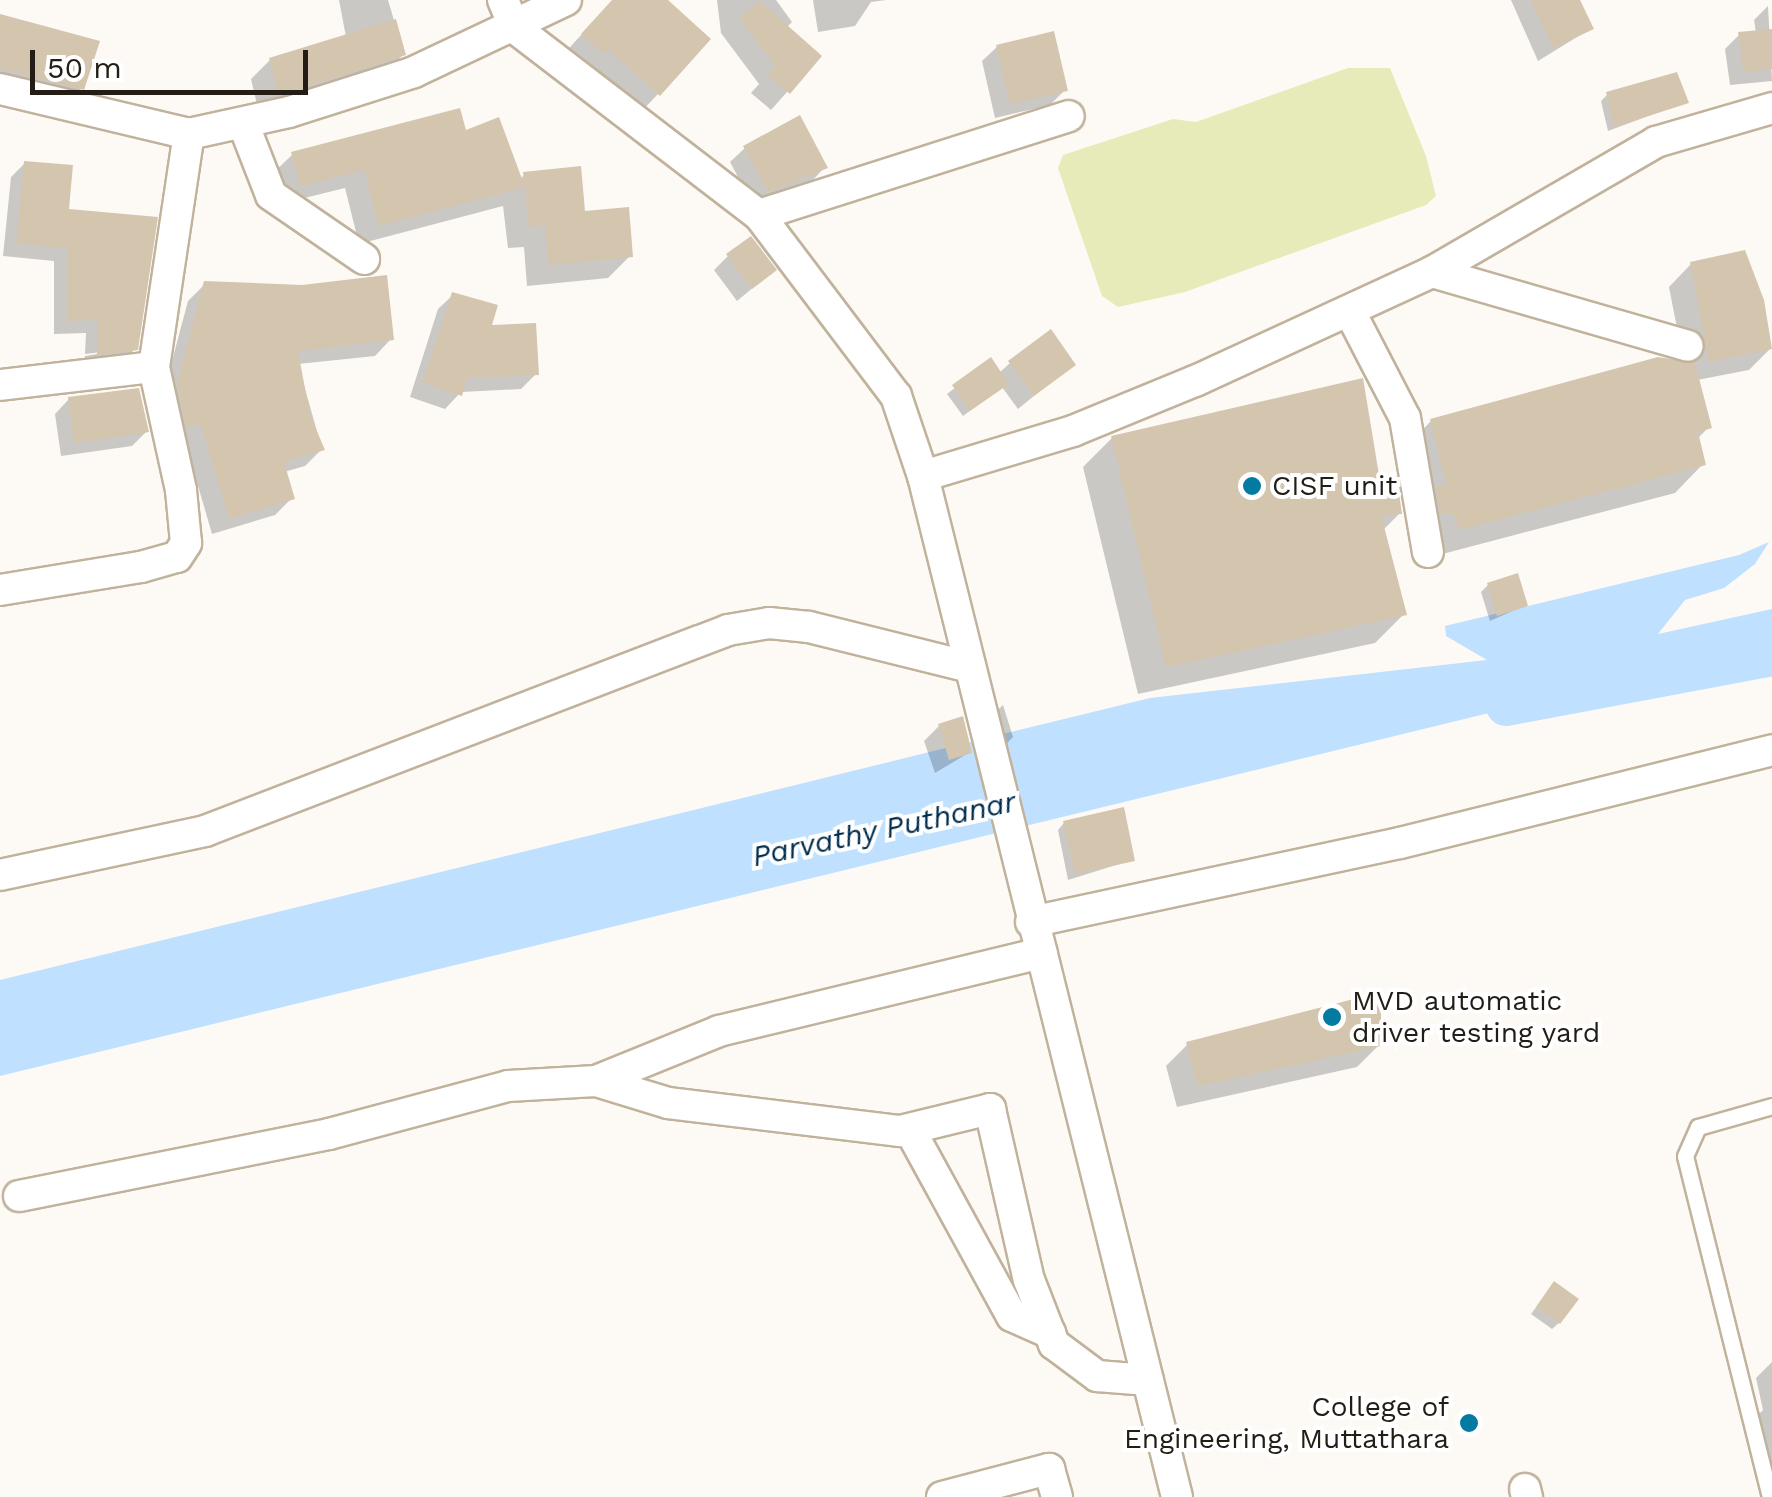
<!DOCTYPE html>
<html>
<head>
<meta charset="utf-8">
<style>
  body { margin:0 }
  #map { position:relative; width:1772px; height:1497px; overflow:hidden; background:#fdfaf5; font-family:"Work Sans",sans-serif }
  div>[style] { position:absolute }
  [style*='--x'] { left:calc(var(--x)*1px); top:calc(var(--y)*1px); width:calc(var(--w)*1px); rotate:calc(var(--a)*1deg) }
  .green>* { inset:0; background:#e7ebba }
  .water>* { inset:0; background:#bfe0fe }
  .shadow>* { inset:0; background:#0003 }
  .canal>* { height:40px; margin:-20px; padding:0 20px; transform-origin:20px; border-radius:20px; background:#bfe0fe }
  .building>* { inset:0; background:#d4c5ae }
  .roads { filter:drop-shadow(2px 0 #c1b29c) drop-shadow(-2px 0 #c1b29c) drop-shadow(0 2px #c1b29c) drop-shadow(0 -2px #c1b29c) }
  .lane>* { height:15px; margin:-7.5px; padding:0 7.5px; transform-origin:7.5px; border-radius:7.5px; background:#fff }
  .street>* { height:30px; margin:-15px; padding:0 15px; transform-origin:15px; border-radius:15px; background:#fff }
  .dots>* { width:28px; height:28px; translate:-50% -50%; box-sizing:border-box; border:5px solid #fff; border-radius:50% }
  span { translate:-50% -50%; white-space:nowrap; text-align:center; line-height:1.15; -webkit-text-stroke:8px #fff; paint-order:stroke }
  .poi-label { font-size:28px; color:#231d15 }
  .left { translate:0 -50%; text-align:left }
  .right { translate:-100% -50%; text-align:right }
  .water-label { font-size:30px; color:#002d4f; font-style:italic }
  .scale { position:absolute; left:30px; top:50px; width:278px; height:45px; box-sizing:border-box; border:5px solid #231d15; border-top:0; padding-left:12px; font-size:30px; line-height:35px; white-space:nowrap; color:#231d15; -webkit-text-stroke:8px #fff; paint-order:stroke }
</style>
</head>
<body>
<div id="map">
  <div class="green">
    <div style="clip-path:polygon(1348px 68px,1390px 68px,1426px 156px,1436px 196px,1426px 205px,1185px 292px,1118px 307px,1102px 296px,1058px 168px,1063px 155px,1173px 119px,1196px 122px)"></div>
  </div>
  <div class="water">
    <div style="clip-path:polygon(1769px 542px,1755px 564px,1724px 588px,1685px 600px,1658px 634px,1772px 609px,1772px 644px,0 1076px,0 980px,1150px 698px,1487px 660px,1446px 636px,1445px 626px,1739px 555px)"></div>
  </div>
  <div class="shadow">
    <div style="clip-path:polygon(339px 0,388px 0,404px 54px,384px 73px,259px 113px,251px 79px,270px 60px,346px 37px)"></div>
    <div style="clip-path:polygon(613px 0,664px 0,658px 94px,637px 116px,561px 57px)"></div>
    <div style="clip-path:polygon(717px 0,776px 0,792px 22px,786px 28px,819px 56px,771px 110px,751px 93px,759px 84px,721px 33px)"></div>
    <div style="clip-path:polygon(813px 0,886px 0,871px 2px,855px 26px,818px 32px)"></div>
    <div style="clip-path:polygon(1511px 0,1577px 0,1590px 29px,1538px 61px)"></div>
    <div style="clip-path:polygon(1768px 6px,1772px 81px,1730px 85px,1725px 49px,1739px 35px,1756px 33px,1754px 20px)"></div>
    <div style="clip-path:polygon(0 16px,82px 88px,67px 103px,0 86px)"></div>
    <div style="clip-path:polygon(997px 47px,1065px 90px,1050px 105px,995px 118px,982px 61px)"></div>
    <div style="clip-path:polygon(1608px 94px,1686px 102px,1608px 131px,1601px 101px)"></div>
    <div style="clip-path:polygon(464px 133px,519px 180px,525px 174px,583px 214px,630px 256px,608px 278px,527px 286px,524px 247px,508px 248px,503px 206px,359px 244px,345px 188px,280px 204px,273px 173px,293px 154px)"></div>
    <div style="clip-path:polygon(745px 148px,825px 167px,811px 182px,753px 205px,730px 162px)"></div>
    <div style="clip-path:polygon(25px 163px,66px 212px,135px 349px,121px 363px,84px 367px,85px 356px,127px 349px,85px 354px,86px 333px,54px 334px,54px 261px,3px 256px,11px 177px)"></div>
    <div style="clip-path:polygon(728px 256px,774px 270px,737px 301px,714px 270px)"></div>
    <div style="clip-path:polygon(1691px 264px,1771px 348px,1749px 370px,1697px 380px,1709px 427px,1697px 439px,1703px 464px,1675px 493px,1431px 557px,1403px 450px,1431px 421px,1684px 364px,1669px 287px)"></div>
    <div style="clip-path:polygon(205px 284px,391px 339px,375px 356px,298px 364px,322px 449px,305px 466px,284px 472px,292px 498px,275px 515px,212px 534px,185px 441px,161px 402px,188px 301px)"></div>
    <div style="clip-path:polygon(453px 295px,536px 374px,521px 389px,461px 392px,445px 409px,410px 397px,438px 309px)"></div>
    <div style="clip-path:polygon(990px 361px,999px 373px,1010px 363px,1073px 364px,1018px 409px,1002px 387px,963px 416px,947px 394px)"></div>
    <div style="clip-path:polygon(69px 399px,146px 432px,132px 446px,61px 456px,55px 414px)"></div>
    <div style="clip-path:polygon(1112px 438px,1379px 489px,1400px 513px,1383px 530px,1404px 614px,1375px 643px,1138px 694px,1083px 467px)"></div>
    <div style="clip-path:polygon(1488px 585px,1526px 605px,1490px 621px,1481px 592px)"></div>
    <div style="clip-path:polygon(1003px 705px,1013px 737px,999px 752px,986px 721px)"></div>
    <div style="clip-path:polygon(939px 726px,970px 752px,935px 773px,924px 741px)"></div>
    <div style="clip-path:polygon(1064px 823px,1132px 860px,1068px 880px,1058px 830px)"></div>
    <div style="clip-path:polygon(1188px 1044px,1379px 1045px,1357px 1067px,1177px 1107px,1166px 1066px)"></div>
    <div style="clip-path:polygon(1548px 1291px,1559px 1323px,1552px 1329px,1531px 1314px)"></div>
    <div style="clip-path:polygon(1772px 1362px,1772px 1484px,1746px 1427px,1763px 1410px,1756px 1378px)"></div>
  </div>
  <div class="canal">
    <div style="--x:1506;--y:706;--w:271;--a:-10.6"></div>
  </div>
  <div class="building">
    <div style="clip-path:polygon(612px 0,668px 0,711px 39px,660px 96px,608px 49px,603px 54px,581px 34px)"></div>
    <div style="clip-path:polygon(1531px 0,1580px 0,1594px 29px,1553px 48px)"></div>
    <div style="clip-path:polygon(760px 1px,822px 56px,790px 94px,767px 75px,775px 65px,739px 18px)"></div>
    <div style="clip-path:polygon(0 14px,100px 41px,84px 90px,0 68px)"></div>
    <div style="clip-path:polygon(396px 19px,406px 55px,278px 95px,269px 58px)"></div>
    <div style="clip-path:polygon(1772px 29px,1772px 69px,1743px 72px,1738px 32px)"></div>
    <div style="clip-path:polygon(1054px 31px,1068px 91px,1010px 104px,996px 45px)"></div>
    <div style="clip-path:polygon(1677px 72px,1689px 103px,1614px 127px,1606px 92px)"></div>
    <div style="clip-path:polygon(460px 108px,466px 130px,499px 117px,525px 187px,379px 226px,364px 170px,300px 186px,291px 152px)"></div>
    <div style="clip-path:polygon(800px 115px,828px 168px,768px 192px,743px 146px)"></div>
    <div style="clip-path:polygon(24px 161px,73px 165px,69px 209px,158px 217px,138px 350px,97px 355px,98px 320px,67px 321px,67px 248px,16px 243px)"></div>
    <div style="clip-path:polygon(581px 166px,585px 211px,629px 207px,633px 257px,548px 265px,545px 226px,529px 227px,523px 172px)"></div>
    <div style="clip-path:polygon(751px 236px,777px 270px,752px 289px,726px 254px)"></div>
    <div style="clip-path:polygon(1745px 250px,1764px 300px,1772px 349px,1709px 362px,1690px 262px)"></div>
    <div style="clip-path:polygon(387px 275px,394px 340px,298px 351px,310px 415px,325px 450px,284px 462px,295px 499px,229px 519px,201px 425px,186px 427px,177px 384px,204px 281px,302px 285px)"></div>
    <div style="clip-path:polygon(452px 292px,498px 305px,492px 325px,536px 323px,539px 375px,467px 378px,462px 396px,423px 383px)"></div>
    <div style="clip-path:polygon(1051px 329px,1076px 365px,1034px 396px,1008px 361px)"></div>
    <div style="clip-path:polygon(991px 357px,1009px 384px,970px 411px,952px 385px)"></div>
    <div style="clip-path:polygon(1658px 357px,1695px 363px,1712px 428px,1698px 432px,1706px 465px,1459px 530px,1454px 513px,1440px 513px,1436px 485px,1447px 485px,1430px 419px)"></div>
    <div style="clip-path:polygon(1363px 378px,1381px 487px,1398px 486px,1402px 514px,1381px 515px,1407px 615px,1166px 667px,1111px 436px)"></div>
    <div style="clip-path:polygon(139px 388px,149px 432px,74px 443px,68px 397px)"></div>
    <div style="clip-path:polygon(1518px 573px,1528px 606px,1497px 616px,1487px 583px)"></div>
    <div style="clip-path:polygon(963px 716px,972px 753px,949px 760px,938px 724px)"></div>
    <div style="clip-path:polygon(1124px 807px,1135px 861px,1075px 874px,1063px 821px)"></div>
    <div style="clip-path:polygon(1381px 992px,1381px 1046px,1198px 1086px,1186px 1042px)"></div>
    <div style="clip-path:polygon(1554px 1281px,1579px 1299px,1560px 1324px,1536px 1307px)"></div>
  </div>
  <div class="roads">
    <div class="lane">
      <div style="--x:1770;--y:1497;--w:351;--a:-104"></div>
      <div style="--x:1685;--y:1156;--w:32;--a:-66"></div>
      <div style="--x:1698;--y:1127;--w:77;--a:-15.8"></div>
    </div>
    <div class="street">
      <div style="--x:503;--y:0;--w:30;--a:67"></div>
      <div style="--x:515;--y:28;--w:307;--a:37.5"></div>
      <div style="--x:759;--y:215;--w:227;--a:52.9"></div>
      <div style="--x:896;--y:396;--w:84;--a:71.4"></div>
      <div style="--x:923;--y:476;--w:1052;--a:76.03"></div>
      <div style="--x:0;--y:89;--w:194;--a:13.4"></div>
      <div style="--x:189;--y:134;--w:102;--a:-12.4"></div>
      <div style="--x:289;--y:112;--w:131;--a:-17.7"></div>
      <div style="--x:414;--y:72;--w:168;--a:-25.3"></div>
      <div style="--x:243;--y:123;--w:77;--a:68.7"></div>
      <div style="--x:271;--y:195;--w:113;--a:34.5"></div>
      <div style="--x:759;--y:215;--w:325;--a:-17.7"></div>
      <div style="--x:1432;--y:272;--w:266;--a:16.1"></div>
      <div style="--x:1350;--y:312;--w:119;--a:62.6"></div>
      <div style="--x:1405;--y:418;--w:136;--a:80.3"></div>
      <div style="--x:0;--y:385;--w:155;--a:-6.7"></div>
      <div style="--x:923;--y:476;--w:157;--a:-16.7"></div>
      <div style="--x:1073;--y:431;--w:132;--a:-22.3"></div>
      <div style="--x:1195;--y:381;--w:261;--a:-24.7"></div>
      <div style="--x:1432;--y:272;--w:259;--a:-30.1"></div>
      <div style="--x:1656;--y:142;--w:121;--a:-16.3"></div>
      <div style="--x:0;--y:590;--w:143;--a:-9.3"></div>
      <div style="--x:141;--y:567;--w:37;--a:-16"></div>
      <div style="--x:177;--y:557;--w:17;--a:-57"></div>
      <div style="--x:186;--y:543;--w:53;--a:-95.4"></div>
      <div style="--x:181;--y:490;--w:126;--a:-102.4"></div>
      <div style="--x:154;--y:367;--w:236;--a:-81.5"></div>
      <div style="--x:0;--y:875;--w:210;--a:-12.1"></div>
      <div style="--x:205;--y:831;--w:560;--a:-21.02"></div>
      <div style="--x:728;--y:630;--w:42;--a:-9.7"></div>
      <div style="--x:769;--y:623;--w:40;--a:5.7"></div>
      <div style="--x:809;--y:627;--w:166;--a:14"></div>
      <div style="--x:1031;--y:922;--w:377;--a:-12.1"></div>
      <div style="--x:1400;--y:843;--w:383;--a:-14"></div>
      <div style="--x:596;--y:1081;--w:133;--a:-22.1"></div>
      <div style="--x:719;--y:1031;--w:332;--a:-13.6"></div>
      <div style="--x:910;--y:1130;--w:212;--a:61.3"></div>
      <div style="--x:1012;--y:1316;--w:42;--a:24.1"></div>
      <div style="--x:19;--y:1196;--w:316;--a:-11.3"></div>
      <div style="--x:329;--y:1134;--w:185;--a:-15"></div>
      <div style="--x:508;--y:1086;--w:88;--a:-3.3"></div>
      <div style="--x:596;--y:1081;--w:75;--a:17"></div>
      <div style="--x:668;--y:1103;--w:234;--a:6.9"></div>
      <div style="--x:900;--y:1131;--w:93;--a:-13.7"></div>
      <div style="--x:990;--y:1109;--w:175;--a:77.2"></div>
      <div style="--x:1029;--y:1280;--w:69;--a:68.7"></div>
      <div style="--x:1054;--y:1344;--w:54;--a:36.7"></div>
      <div style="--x:1097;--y:1376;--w:51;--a:4.5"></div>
      <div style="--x:1525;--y:1489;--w:8;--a:76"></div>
      <div style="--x:942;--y:1497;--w:111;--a:-14.7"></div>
      <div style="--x:1049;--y:1469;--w:29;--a:74"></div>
    </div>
  </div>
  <div class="dots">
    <div style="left:1252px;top:486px;background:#037aa2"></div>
    <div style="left:1332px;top:1017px;background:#037aa2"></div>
    <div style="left:1469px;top:1423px;background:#037aa2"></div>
  </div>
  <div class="poi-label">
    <span class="left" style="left:1272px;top:486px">CISF unit</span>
    <span class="left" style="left:1352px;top:1017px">MVD automatic<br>driver testing yard</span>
    <span class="right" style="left:1449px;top:1423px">College of<br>Engineering, Muttathara</span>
  </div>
  <div class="water-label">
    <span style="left:884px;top:829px;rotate:-12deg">Parvathy Puthanar</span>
  </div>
  <div class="scale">50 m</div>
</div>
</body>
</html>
